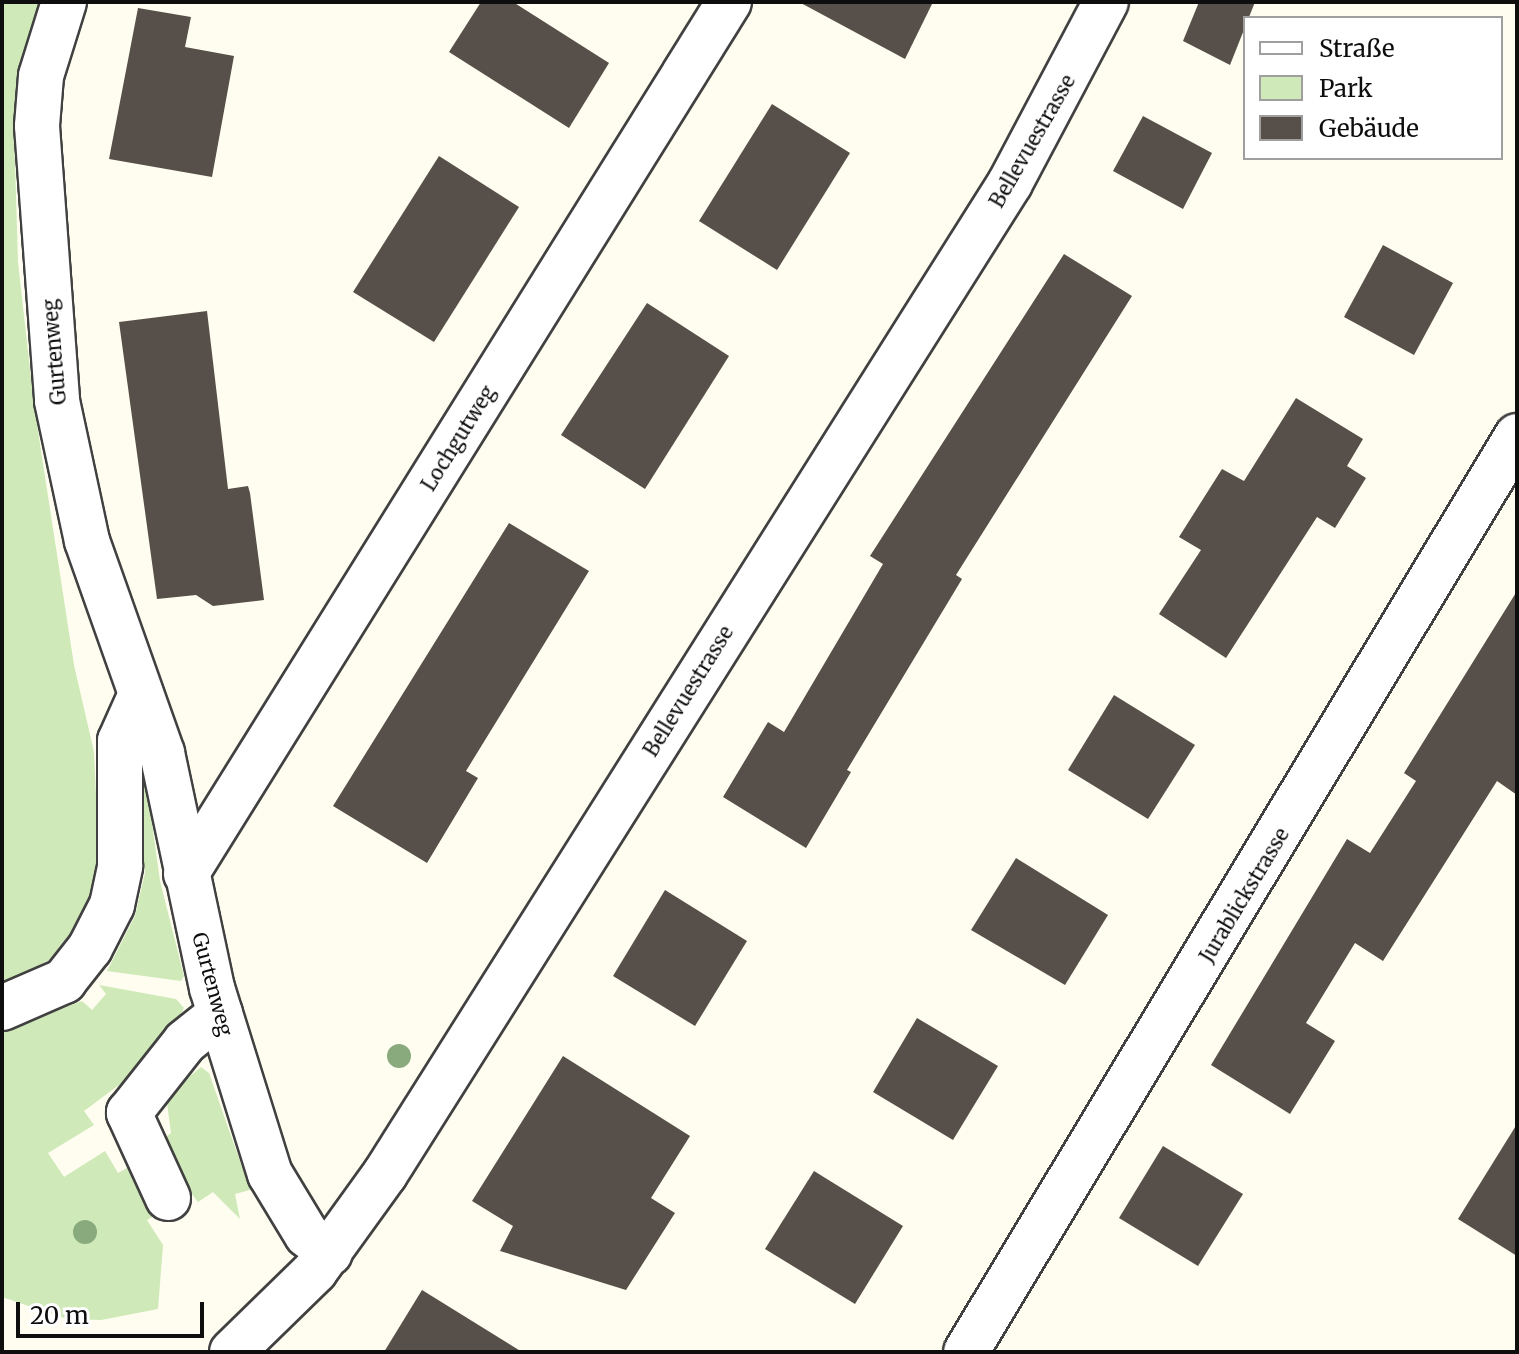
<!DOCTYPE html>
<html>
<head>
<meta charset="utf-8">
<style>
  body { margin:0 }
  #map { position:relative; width:1519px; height:1354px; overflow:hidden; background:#fffdef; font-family:Merriweather,serif }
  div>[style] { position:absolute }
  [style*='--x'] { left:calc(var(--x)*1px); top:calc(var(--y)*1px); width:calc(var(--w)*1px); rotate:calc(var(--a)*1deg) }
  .green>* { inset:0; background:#cfe9b9 }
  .building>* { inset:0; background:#57504a }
  .roads { filter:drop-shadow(2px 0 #414141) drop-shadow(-2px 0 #414141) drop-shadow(0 2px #414141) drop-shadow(0 -2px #414141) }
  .minor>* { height:44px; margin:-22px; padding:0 22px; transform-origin:22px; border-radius:22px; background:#fff }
  .trees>* { width:24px; height:24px; margin:-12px; border-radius:50%; background:#89aa7c }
  span { translate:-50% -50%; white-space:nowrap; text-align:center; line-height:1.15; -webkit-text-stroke:8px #fff; paint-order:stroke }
  .street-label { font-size:20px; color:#0e0e0e }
  .frame { position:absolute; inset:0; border:4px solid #0e0e0e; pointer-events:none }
  .legend { position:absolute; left:1243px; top:16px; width:260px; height:144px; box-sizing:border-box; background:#fff; border:2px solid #9f9f9f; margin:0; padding:10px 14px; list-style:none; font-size:24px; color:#0e0e0e }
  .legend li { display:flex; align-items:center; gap:16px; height:40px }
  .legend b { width:40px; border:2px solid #9f9f9f }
  .scale { position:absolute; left:16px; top:1302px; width:188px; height:36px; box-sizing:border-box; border:4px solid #0e0e0e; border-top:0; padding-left:10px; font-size:24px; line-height:28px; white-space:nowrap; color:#0e0e0e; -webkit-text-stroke:6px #fff; paint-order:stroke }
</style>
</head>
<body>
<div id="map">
  <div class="green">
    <div style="clip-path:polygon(2px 2px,39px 2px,22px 57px,14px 128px,18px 262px,34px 405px,74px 665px,94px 752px,99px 862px,91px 898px,75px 927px,49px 960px,2px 987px)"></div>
    <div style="clip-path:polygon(146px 780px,160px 881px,184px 976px,181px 981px,107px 971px,135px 916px,145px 873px,136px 783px)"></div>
    <div style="clip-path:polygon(99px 985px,176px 999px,184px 1008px,170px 1035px,135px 1073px,84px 1111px,94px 1125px,48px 1153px,64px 1177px,105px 1151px,118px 1173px,138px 1162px,163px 1211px,147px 1220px,163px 1245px,158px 1309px,101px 1320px,67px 1319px,2px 1297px,2px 1030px,82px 1001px,92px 1010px,106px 994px)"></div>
    <div style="clip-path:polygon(201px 1067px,209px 1073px,250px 1190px,235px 1194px,240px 1219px,213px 1192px,198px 1202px,155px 1146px,171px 1133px,166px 1096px)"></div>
  </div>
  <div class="building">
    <div style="clip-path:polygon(481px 2px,513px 2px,609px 63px,569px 128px,449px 52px)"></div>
    <div style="clip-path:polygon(799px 2px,933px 2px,905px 59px)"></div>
    <div style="clip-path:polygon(1199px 2px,1255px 2px,1230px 65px,1183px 41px)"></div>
    <div style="clip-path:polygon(138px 8px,191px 17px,185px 47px,234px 56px,212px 177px,109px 159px)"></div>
    <div style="clip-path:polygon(772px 104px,850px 153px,777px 270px,699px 221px)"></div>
    <div style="clip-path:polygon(1143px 116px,1212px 153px,1183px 209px,1113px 171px)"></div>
    <div style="clip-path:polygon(439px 156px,519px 207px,434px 342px,353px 292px)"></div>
    <div style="clip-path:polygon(1383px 245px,1453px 283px,1414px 355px,1344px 317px)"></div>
    <div style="clip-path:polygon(1064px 254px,1132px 296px,956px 575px,962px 579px,847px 770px,851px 772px,806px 848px,723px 797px,768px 722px,784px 732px,883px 564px,870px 556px)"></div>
    <div style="clip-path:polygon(647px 303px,729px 356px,645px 489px,561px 435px)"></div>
    <div style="clip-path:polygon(207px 311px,228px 489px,248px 486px,250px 493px,264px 600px,213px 606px,196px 595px,157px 599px,119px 322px)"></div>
    <div style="clip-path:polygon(1296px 398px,1363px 439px,1347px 466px,1366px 478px,1335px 528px,1317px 517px,1226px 658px,1159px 614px,1201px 550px,1179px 537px,1222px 469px,1244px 481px)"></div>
    <div style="clip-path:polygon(509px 523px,589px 571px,466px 771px,478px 778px,427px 863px,333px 806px)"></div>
    <div style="clip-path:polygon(1517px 591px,1517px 795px,1497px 781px,1383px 961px,1355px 943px,1306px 1023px,1335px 1041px,1290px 1114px,1211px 1065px,1347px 839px,1370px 853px,1416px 781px,1404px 773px)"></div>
    <div style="clip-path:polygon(1114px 695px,1195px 745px,1148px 819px,1068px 770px)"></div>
    <div style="clip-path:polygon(1016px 858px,1108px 915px,1065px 985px,971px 930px)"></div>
    <div style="clip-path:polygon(665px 890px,747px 941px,695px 1026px,613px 976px)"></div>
    <div style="clip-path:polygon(917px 1018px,998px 1066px,953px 1140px,873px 1092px)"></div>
    <div style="clip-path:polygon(563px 1056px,690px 1136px,651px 1198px,675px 1213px,626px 1290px,500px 1251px,513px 1226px,472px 1201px)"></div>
    <div style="clip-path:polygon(1517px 1124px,1517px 1256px,1458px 1219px)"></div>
    <div style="clip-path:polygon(1163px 1146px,1243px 1194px,1198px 1266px,1119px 1218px)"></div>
    <div style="clip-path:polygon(814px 1171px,903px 1226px,855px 1304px,765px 1249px)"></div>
    <div style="clip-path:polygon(422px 1290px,522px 1352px,384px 1352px)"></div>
  </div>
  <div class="roads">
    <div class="minor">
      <div style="--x:64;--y:2;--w:77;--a:107.3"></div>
      <div style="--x:41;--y:76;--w:50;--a:94.6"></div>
      <div style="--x:37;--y:126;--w:276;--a:85.8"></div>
      <div style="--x:57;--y:401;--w:143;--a:77.9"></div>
      <div style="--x:87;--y:541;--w:225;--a:70.5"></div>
      <div style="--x:162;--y:753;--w:240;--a:78"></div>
      <div style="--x:212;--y:988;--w:195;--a:72.7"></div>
      <div style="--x:270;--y:1174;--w:71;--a:58.8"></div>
      <div style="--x:307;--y:1235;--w:29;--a:38"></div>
      <div style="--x:186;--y:874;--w:1027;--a:-58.09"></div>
      <div style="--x:2;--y:1008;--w:68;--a:-23.5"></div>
      <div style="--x:64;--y:981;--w:42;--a:-51.8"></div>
      <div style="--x:90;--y:948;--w:48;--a:-62.9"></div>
      <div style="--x:112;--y:905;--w:40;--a:-78"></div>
      <div style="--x:120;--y:866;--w:125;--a:-90"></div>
      <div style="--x:120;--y:741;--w:51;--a:-65.9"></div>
      <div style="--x:168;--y:1198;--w:94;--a:-114.6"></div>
      <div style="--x:129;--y:1113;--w:90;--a:-51.7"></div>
      <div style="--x:185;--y:1042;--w:45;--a:-38.7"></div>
      <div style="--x:232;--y:1352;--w:116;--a:-44.3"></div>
      <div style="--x:315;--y:1271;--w:120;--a:-54.2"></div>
      <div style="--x:385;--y:1174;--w:1172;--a:-57.76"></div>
      <div style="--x:1010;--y:183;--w:205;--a:-62.1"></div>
      <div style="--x:966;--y:1352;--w:1069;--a:-58.97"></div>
    </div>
  </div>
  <div class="trees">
    <div style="left:399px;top:1056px"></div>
    <div style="left:85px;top:1232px"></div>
  </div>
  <div class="street-label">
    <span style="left:1032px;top:141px;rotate:-60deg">Bellevuestrasse</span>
    <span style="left:54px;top:352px;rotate:-95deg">Gurtenweg</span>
    <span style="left:458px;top:438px;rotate:-58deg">Lochgutweg</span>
    <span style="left:688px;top:691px;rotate:-58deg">Bellevuestrasse</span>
    <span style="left:1244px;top:895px;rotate:-59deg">Jurablickstrasse</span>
    <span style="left:213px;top:984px;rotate:75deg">Gurtenweg</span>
  </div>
  <div class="frame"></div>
  <ul class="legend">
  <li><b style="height:10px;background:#fff"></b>Straße</li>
  <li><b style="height:22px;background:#cfe9b9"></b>Park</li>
  <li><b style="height:22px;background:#57504a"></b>Gebäude</li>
  </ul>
  <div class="scale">20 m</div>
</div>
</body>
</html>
